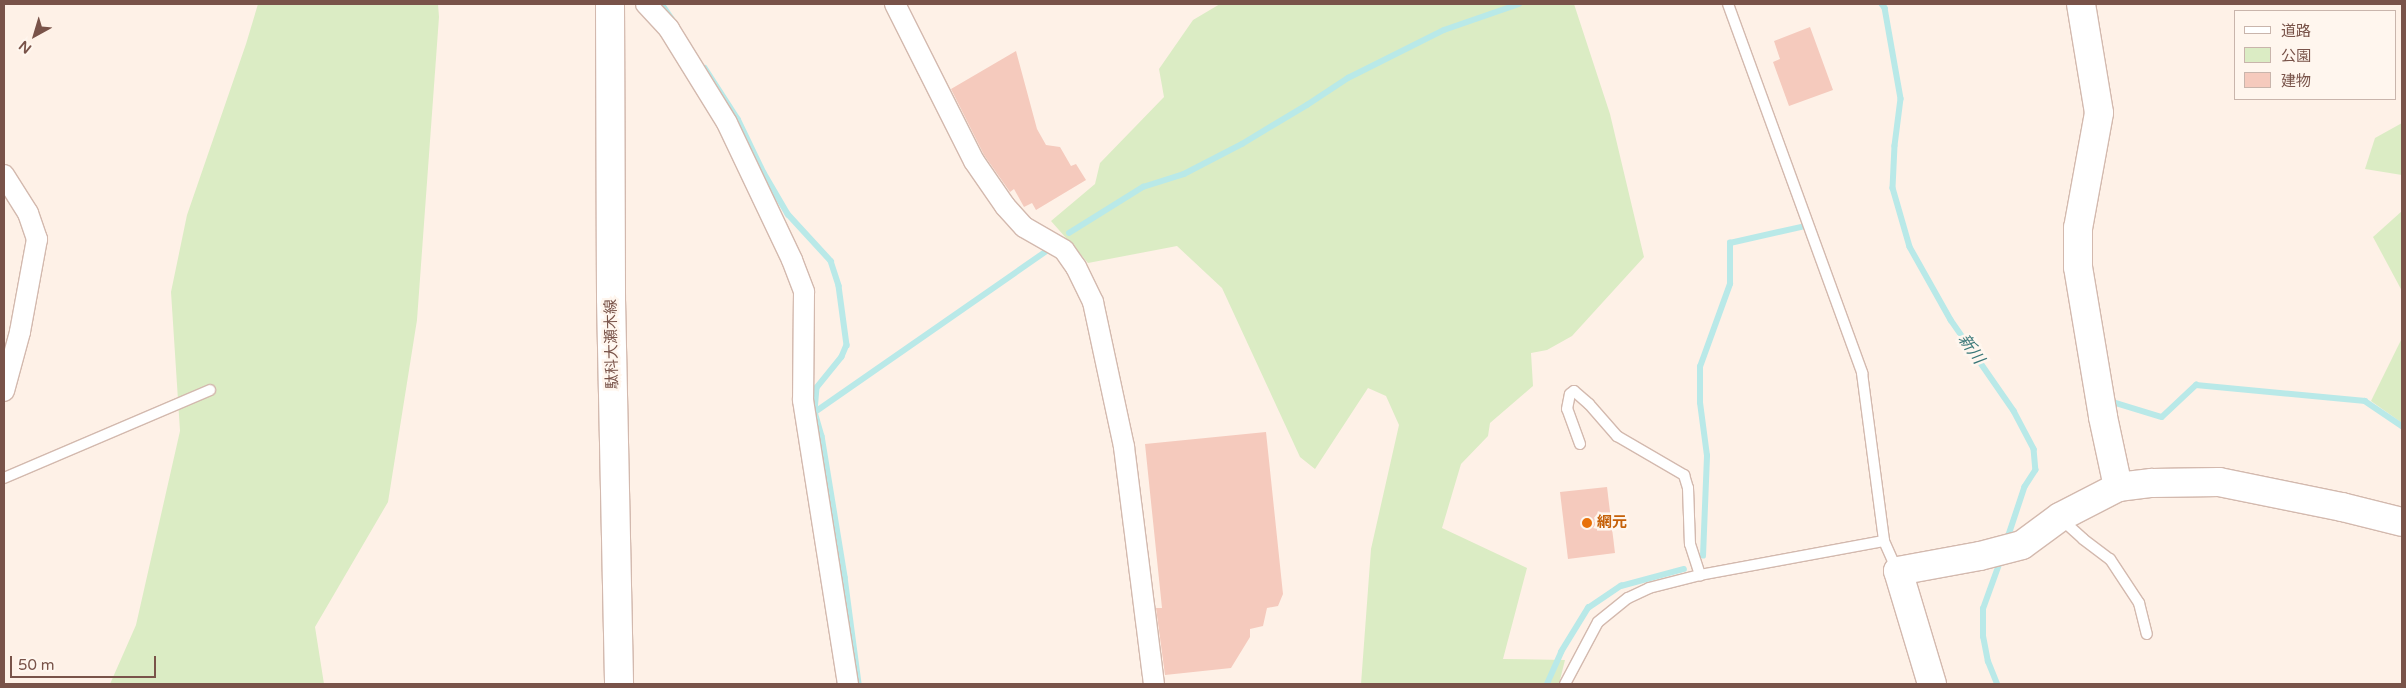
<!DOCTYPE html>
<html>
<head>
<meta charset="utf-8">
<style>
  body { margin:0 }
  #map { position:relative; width:2406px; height:688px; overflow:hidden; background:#fef1e7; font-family:"Varela Round","Noto Sans JP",sans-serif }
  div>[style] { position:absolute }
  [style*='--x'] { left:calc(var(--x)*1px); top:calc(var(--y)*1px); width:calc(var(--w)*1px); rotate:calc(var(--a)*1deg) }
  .green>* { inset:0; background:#dbecc4 }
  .stream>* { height:5.5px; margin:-2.75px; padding:0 2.75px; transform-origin:2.75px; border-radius:2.75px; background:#b9e9e8 }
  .building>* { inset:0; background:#f5cabd }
  .roads { filter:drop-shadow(1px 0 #d3b9ae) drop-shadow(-1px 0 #d3b9ae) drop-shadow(0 1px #d3b9ae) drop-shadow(0 -1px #d3b9ae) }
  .lane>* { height:10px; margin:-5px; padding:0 5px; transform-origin:5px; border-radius:5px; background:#fff }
  .street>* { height:20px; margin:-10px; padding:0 10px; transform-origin:10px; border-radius:10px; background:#fff }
  .secondary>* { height:28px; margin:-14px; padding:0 14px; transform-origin:14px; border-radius:14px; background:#fff }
  .dots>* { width:14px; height:14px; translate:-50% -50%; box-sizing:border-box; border:2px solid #fff6ee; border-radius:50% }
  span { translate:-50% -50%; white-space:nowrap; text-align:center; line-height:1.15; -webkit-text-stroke:5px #fff6ee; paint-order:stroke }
  .street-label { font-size:15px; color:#795349 }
  .food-label { font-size:15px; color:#c56008; font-weight:700 }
  .left { translate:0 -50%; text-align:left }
  .water-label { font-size:16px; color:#397778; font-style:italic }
  .frame { position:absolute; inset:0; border:5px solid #795349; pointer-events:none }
  .legend { position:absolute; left:2234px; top:10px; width:162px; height:90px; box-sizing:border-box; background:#fff6ee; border:1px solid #c9b5ac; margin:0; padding:6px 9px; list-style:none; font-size:15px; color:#795349 }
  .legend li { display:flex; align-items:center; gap:10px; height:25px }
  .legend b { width:25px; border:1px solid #c9b5ac }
  .north { position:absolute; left:10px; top:10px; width:50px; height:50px; -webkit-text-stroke:4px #fff6ee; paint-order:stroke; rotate:219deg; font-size:14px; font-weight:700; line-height:20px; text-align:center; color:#795349 }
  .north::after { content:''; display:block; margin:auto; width:18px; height:22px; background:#795349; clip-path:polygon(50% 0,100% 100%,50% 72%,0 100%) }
  .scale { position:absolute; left:10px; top:656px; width:146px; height:22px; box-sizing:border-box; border:2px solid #795349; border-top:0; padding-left:6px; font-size:15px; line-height:18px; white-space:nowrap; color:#795349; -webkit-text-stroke:4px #fff6ee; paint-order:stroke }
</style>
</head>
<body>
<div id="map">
  <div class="green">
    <div style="clip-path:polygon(258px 4px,438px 4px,439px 17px,417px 320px,388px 502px,315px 627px,324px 684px,110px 684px,136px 625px,180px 431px,171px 292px,187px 215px,246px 44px)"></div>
    <div style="clip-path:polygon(1220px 4px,1574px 4px,1610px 114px,1644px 257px,1572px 336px,1547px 350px,1531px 353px,1533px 386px,1490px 423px,1488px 436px,1461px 464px,1442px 528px,1527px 568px,1503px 659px,1565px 660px,1559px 684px,1361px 684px,1371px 549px,1399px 425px,1386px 396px,1368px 388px,1315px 469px,1300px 457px,1222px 288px,1177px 246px,1088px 263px,1051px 221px,1095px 184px,1100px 163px,1164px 97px,1159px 69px,1193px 20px)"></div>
    <div style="clip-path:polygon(2402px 123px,2402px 175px,2365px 169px,2375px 138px)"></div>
    <div style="clip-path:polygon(2402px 211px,2402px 291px,2373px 237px)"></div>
    <div style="clip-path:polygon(2402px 338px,2402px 423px,2371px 401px)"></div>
  </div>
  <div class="stream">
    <div style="--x:662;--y:4;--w:18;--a:56"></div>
    <div style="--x:1882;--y:4;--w:5;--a:53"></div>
    <div style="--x:1885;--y:8;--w:92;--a:80"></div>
    <div style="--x:1901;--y:99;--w:47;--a:97.3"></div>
    <div style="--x:1895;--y:146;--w:42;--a:92.7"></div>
    <div style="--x:1893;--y:188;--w:61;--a:73.9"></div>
    <div style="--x:1910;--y:247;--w:84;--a:60.7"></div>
    <div style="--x:1951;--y:320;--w:111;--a:55.3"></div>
    <div style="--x:2014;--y:411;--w:43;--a:62.2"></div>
    <div style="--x:2034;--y:449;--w:21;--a:85"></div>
    <div style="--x:2036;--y:470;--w:20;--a:123"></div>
    <div style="--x:2025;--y:487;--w:57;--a:108.4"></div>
    <div style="--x:705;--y:68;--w:61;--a:57.1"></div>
    <div style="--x:738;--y:119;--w:60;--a:64.3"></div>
    <div style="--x:764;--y:173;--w:48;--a:59.7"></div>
    <div style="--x:788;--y:214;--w:64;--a:47.5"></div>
    <div style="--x:831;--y:261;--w:26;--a:72"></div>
    <div style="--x:839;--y:286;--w:60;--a:82.3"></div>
    <div style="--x:847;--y:345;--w:13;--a:113"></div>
    <div style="--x:842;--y:357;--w:40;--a:129"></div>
    <div style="--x:817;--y:388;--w:24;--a:95"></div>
    <div style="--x:815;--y:412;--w:25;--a:74"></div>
    <div style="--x:822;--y:436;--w:143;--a:80.7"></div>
    <div style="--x:845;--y:577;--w:108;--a:82.5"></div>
    <div style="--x:1069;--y:233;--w:87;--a:-31.9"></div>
    <div style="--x:1143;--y:187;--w:43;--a:-17.6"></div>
    <div style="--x:1184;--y:174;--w:65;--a:-27.3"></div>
    <div style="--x:1242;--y:144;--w:76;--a:-31"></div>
    <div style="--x:1307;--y:105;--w:49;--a:-33.4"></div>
    <div style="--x:1348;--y:78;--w:107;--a:-26.6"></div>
    <div style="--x:1444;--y:30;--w:79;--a:-19.1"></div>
    <div style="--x:2109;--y:401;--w:55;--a:16.8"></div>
    <div style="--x:2162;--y:417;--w:47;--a:-43.3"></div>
    <div style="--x:2196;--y:385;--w:170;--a:5.4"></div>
    <div style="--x:2365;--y:401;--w:45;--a:34"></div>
    <div style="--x:815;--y:412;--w:280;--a:-34.8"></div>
    <div style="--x:1703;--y:556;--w:100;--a:-87.7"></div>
    <div style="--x:1707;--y:456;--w:53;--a:-97.5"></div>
    <div style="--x:1700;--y:403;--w:36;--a:-90"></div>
    <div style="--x:1700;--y:367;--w:88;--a:-70.1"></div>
    <div style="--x:1730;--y:284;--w:41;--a:-90"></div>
    <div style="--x:1730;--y:243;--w:73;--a:-12.7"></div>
    <div style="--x:1547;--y:684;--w:35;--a:-66"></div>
    <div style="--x:1561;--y:652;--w:52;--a:-58.5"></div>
    <div style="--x:1588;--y:608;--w:40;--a:-34"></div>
    <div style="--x:1621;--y:586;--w:65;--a:-15.1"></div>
    <div style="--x:1997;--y:684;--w:24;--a:-112"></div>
    <div style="--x:1988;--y:662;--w:25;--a:-101"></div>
    <div style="--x:1983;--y:637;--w:28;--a:-90"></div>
    <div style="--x:1983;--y:609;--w:53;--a:-70.2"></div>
  </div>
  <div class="building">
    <div style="clip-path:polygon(1810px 27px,1833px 90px,1789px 106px,1773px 62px,1780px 59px,1774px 41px)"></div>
    <div style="clip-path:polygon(1016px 51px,1037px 129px,1046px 145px,1060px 147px,1071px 166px,1076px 164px,1086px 180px,1036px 210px,1032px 203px,1024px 207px,1014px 189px,1010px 192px,984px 155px,951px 89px)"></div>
    <div style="clip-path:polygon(1266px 432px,1283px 594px,1278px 606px,1267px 608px,1263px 626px,1250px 629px,1250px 637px,1231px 668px,1165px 675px,1156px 608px,1162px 608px,1145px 444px)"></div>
    <div style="clip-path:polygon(1607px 487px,1615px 553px,1568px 559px,1560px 492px)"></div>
  </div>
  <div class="roads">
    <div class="lane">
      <div style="--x:1728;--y:4;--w:393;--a:70"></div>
      <div style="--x:1862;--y:373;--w:169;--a:82.5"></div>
      <div style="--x:1884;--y:541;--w:32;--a:66"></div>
      <div style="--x:1580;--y:444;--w:37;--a:-110"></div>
      <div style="--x:1567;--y:409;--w:15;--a:-79"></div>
      <div style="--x:1570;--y:394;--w:5;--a:-37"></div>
      <div style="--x:1574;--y:391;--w:20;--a:41"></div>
      <div style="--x:1589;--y:404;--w:43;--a:48.8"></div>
      <div style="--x:1617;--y:436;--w:78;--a:30.2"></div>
      <div style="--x:1684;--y:475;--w:14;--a:73"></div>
      <div style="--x:1688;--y:488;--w:56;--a:88"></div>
      <div style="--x:1690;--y:544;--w:33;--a:72"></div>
      <div style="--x:4;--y:478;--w:224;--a:-23.1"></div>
      <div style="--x:2060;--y:518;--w:31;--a:42"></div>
      <div style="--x:2083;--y:539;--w:34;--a:37"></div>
      <div style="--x:2110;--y:559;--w:53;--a:56.6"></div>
      <div style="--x:2139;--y:603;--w:32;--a:76"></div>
      <div style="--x:1565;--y:684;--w:70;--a:-62"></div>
      <div style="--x:1598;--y:622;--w:38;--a:-39"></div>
      <div style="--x:1628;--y:598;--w:23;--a:-25"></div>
      <div style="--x:1649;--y:588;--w:53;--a:-14.3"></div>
      <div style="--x:1700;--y:575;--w:187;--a:-10.5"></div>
    </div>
    <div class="street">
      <div style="--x:646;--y:4;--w:34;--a:47"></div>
      <div style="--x:669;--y:29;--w:110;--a:58.3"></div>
      <div style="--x:727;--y:123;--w:152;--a:64.6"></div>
      <div style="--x:792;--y:260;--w:34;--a:69"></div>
      <div style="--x:804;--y:292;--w:108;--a:90.5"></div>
      <div style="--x:803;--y:400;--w:288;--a:81"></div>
      <div style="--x:895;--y:4;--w:176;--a:63.3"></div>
      <div style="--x:974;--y:161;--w:55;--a:55.4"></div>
      <div style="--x:1005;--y:206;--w:28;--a:48"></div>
      <div style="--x:1024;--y:227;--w:46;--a:29.9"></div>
      <div style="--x:1064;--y:250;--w:21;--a:55"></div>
      <div style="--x:1076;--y:267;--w:39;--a:64"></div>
      <div style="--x:1093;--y:302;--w:148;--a:77.9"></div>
      <div style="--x:1124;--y:447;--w:239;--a:82.8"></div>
      <div style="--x:4;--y:175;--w:45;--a:57.7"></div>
      <div style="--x:28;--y:213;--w:28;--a:71"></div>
      <div style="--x:37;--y:239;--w:95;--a:100.4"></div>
      <div style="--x:20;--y:332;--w:61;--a:105.2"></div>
    </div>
    <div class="secondary">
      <div style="--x:610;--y:4;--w:295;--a:89.8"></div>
      <div style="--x:611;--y:299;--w:385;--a:88.8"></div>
      <div style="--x:2081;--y:4;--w:110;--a:80.6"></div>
      <div style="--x:2099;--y:113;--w:117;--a:100.3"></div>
      <div style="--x:2078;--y:228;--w:39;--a:90"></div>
      <div style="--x:2078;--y:267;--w:152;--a:80.5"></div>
      <div style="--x:2103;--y:417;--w:72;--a:77.9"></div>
      <div style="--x:1932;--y:684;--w:118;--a:-106.7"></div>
      <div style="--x:1898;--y:571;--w:83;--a:-10.4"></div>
      <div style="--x:1980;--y:556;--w:43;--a:-14.7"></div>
      <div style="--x:2022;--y:545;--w:47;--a:-36.4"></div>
      <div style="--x:2060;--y:517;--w:65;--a:-27.3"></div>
      <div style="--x:2118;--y:487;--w:34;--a:-7"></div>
      <div style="--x:2152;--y:483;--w:67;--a:-0.9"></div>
      <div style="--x:2219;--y:482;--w:126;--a:11.5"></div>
      <div style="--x:2342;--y:507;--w:62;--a:14"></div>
    </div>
  </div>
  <div class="dots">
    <div style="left:1587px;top:523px;background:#e8710a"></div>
  </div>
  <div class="street-label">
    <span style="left:612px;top:344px;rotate:-91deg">駄科大瀬木線</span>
  </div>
  <div class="food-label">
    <span class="left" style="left:1597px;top:523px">網元</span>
  </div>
  <div class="water-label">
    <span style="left:1971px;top:349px;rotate:55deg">新川</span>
  </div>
  <div class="frame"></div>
  <ul class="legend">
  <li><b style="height:6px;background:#fff"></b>道路</li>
  <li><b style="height:14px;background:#dbecc4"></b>公園</li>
  <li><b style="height:14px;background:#f5cabd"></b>建物</li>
  </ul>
  <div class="north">N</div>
  <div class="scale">50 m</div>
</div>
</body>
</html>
